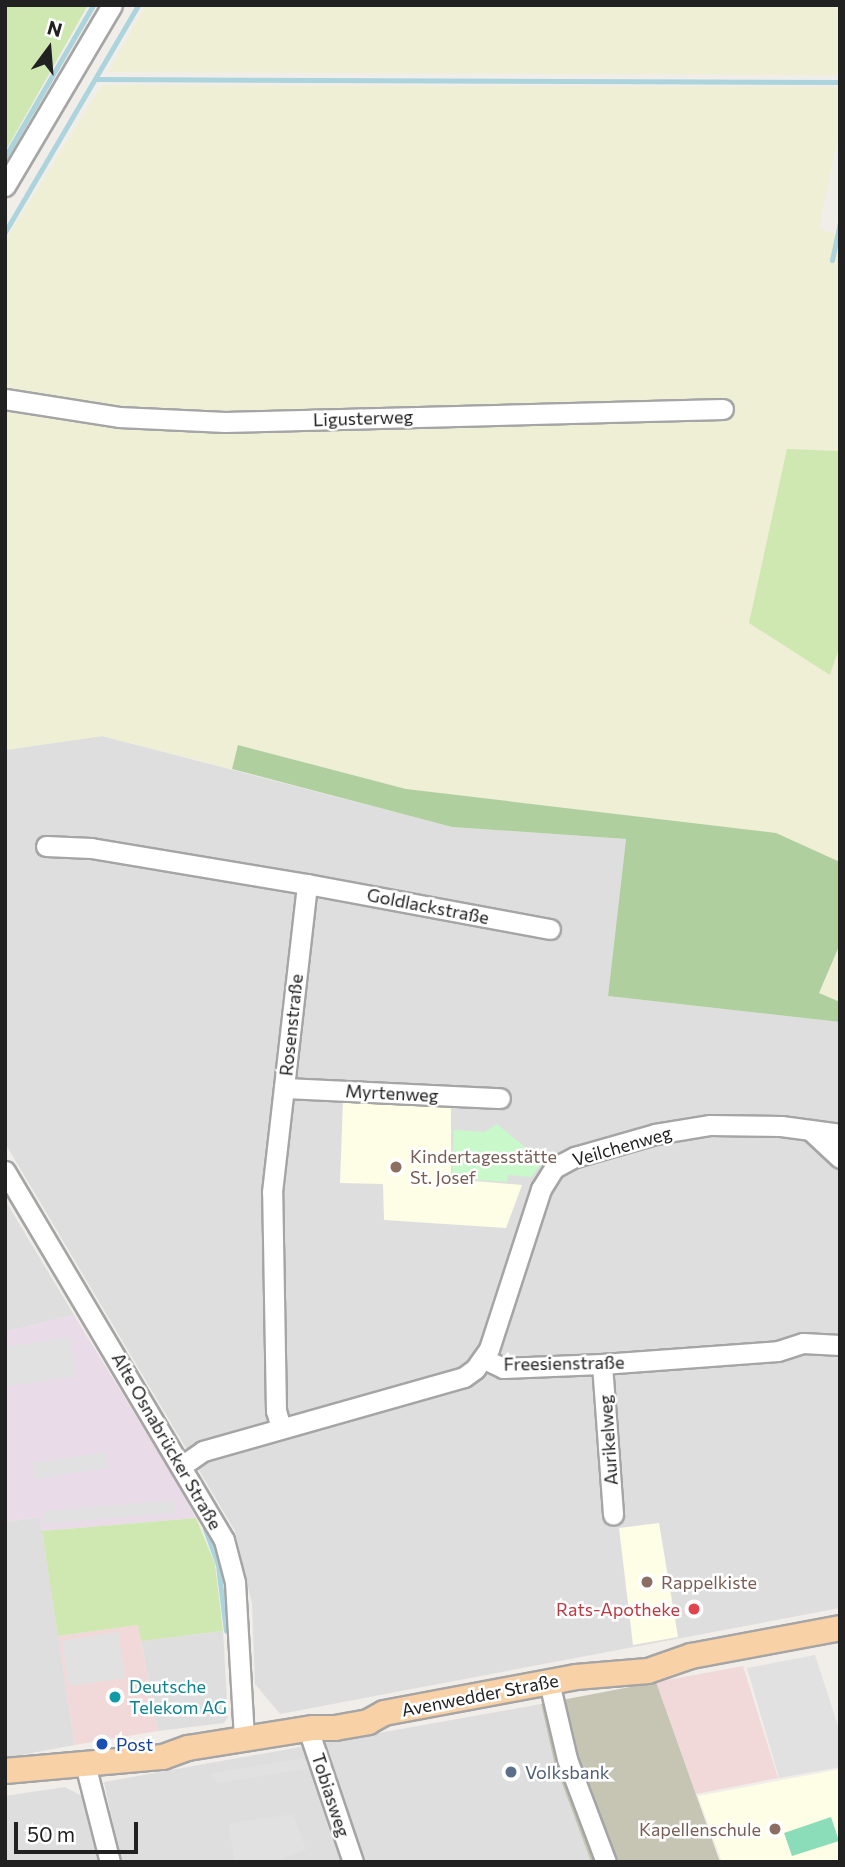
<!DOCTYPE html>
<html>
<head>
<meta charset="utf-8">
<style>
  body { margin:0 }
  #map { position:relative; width:845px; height:1867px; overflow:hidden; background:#f1eee9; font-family:Commissioner,sans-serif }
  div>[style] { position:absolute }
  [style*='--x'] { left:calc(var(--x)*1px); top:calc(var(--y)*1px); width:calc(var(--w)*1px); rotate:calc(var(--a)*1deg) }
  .residential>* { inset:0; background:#dfdedf }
  .commercial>* { inset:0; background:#f1d9d9 }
  .industrial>* { inset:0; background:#eadbe8 }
  .education>* { inset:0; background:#fefde5 }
  .construction>* { inset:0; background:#c6c5b4 }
  .farmland>* { inset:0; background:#eeefd5 }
  .grass>* { inset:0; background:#cfe8b1 }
  .forest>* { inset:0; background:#b0cf9f }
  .park>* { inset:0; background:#c9f8ca }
  .pitch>* { inset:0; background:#8bdcb9 }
  .parking>* { inset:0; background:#e1e1e1 }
  .stream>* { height:5px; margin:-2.5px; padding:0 2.5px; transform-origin:2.5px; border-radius:2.5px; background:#abd4dd }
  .roads { filter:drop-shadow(2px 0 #a5a5a5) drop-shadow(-2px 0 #a5a5a5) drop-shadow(0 2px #a5a5a5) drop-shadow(0 -2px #a5a5a5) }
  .minor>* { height:19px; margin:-9.5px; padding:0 9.5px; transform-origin:9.5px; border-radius:9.5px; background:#fff }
  .major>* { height:24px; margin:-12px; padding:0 12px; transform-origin:12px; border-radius:12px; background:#f9d1a6 }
  .dots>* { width:19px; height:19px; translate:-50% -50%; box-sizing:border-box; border:4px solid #fff; border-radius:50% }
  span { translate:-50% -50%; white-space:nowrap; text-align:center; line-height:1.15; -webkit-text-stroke:5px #fff; paint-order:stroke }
  .street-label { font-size:18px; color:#212121 }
  .education-label { font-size:18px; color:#785e54 }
  .left { translate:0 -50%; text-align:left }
  .right { translate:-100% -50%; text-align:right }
  .health-label { font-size:18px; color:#be3a42 }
  .culture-label { font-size:18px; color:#0d838f }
  .transit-label { font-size:18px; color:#164399 }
  .service-label { font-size:18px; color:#4e5e75 }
  .frame { position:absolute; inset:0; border:7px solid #212121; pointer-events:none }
  .north { position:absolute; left:14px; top:14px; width:70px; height:70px; -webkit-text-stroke:5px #fff; paint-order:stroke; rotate:16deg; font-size:19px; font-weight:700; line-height:28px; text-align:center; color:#212121 }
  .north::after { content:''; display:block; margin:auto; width:24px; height:32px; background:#212121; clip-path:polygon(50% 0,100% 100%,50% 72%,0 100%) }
  .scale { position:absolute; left:14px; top:1822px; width:124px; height:32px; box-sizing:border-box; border:4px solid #212121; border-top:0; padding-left:9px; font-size:21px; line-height:24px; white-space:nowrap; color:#212121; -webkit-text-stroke:5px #fff; paint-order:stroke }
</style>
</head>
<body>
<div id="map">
  <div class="residential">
    <div style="clip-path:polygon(102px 736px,452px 827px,626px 839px,608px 996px,840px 1022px,840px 1608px,280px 1714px,255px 1684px,252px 1604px,235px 1531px,5px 1143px,5px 750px)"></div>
    <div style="clip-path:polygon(5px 1200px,74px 1315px,5px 1332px)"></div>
    <div style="clip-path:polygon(40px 1517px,75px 1745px,5px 1758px,5px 1522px)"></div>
    <div style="clip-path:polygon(223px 1631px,228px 1717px,224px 1723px,158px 1731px,141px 1641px)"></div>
    <div style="clip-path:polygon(541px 1704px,554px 1762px,591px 1862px,121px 1862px,104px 1782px)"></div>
    <div style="clip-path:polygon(65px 1787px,82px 1796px,99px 1862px,5px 1862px,5px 1796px)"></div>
  </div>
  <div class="commercial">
    <div style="clip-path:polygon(138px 1625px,158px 1731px,75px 1745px,58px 1636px)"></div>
    <div style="clip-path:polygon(743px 1666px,778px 1778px,696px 1794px,656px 1682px)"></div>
  </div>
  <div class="industrial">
    <div style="clip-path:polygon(74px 1315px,174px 1478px,196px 1518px,42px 1531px,39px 1517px,5px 1522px,5px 1332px)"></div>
  </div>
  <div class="education">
    <div style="clip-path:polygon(343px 1100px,451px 1105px,451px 1179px,522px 1185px,506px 1228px,384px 1220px,383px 1184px,340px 1183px)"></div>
    <div style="clip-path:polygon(659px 1523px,678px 1637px,633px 1645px,619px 1528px)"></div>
    <div style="clip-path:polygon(840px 1769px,840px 1862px,722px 1862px,698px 1796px)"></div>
  </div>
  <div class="construction">
    <div style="clip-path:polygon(656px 1682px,720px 1862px,591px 1862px,554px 1762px,541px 1704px)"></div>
  </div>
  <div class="farmland">
    <div style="clip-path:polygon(146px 5px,840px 5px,840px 75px,108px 72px)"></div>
    <div style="clip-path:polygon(102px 85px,840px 87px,840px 125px,819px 229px,840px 235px,840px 451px,787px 449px,830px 675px,840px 646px,840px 862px,776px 833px,406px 789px,239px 745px,232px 769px,102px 736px,5px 750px,5px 408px,152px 431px,681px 414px,225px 415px,110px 409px,5px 391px,5px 241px)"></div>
    <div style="clip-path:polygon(840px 944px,840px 1002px,819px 994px)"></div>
  </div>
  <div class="grass">
    <div style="clip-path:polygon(5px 5px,88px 5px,6px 150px,5px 149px)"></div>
    <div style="clip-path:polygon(787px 449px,840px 451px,840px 645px,830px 675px,749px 623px)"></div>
    <div style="clip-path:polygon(196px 1518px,215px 1564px,223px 1631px,141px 1641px,138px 1625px,58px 1636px,42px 1531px)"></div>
  </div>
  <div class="forest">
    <div style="clip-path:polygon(238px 745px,406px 789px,776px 833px,840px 862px,840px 944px,819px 993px,840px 1002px,840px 1022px,608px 996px,626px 839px,452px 827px,232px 769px)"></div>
  </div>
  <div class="park">
    <div style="clip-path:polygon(497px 1124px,543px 1162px,531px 1177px,508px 1175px,507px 1182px,452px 1178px,454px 1130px,485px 1132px)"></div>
  </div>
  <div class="pitch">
    <div style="clip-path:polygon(831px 1817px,839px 1841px,792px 1856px,784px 1833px)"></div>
  </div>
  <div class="parking">
    <div style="clip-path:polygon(70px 1337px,76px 1376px,5px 1387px,5px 1347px)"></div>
    <div style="clip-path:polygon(106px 1452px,109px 1468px,34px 1479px,32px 1463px)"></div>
    <div style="clip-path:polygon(174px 1500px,175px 1513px,44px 1524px,43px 1511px)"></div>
    <div style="clip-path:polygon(118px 1632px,125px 1678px,69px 1686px,62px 1641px)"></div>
    <div style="clip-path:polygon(815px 1655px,840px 1732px,840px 1767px,779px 1778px,747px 1668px)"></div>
    <div style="clip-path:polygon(303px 1758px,312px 1768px,218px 1783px,209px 1774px)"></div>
    <div style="clip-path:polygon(293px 1814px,306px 1850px,276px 1861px,235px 1862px,228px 1824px)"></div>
  </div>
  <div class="stream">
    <div style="--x:97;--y:79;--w:743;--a:0.23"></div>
    <div style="--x:5;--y:157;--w:176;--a:-59.9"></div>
    <div style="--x:5;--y:232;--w:263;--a:-59.6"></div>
    <div style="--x:832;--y:260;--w:40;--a:-78"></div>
    <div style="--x:205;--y:1529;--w:38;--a:70"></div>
    <div style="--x:218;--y:1565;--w:66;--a:83.1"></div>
  </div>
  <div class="roads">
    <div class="minor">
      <div style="--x:5;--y:186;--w:210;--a:-59.4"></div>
      <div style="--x:5;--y:399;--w:115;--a:9"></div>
      <div style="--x:119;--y:417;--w:106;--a:2.7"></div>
      <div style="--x:225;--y:422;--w:498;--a:-1.5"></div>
      <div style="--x:46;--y:846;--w:45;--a:2.5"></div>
      <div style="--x:91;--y:848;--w:219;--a:9.5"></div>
      <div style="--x:307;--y:884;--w:247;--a:10.5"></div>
      <div style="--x:284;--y:1088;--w:216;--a:2.7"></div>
      <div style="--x:810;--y:1130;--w:41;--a:43"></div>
      <div style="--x:5;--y:1171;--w:429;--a:59.3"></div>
      <div style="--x:224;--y:1540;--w:43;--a:75.3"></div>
      <div style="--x:235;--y:1582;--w:157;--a:86.7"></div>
      <div style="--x:484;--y:1359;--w:21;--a:25"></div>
      <div style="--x:503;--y:1368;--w:99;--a:-2.3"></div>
      <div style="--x:602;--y:1364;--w:176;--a:-4.2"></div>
      <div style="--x:778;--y:1351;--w:26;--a:-18"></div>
      <div style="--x:803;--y:1343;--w:37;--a:3"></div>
      <div style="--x:602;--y:1364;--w:151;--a:85.8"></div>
      <div style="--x:281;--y:1428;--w:18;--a:-106"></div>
      <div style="--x:276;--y:1411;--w:219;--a:-91"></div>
      <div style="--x:272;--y:1192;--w:310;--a:-83.5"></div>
      <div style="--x:183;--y:1465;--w:24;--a:-35"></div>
      <div style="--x:203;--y:1451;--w:271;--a:-15.8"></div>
      <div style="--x:464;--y:1377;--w:14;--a:-36"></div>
      <div style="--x:475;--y:1369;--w:24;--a:-55"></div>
      <div style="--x:489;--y:1349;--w:168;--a:-72"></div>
      <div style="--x:541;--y:1189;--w:25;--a:-58"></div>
      <div style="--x:554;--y:1168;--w:24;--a:-28"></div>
      <div style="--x:575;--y:1157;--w:83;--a:-16"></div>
      <div style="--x:655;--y:1134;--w:56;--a:-9.3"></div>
      <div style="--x:710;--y:1125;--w:71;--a:0.8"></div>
      <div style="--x:781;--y:1126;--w:60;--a:7.7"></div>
      <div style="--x:549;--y:1682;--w:79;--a:76.8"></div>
      <div style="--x:567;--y:1759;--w:110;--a:69.3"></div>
      <div style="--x:308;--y:1729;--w:140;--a:71.3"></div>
      <div style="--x:85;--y:1764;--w:101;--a:75.7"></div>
    </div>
    <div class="major">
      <div style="--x:5;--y:1771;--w:159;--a:-5.1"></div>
      <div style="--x:163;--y:1757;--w:27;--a:-20"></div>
      <div style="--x:188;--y:1748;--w:127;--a:-9.1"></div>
      <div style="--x:313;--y:1728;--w:22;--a:0"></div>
      <div style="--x:335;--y:1728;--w:34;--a:-10"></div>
      <div style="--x:368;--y:1722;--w:18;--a:-29"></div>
      <div style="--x:384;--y:1713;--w:195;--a:-10.6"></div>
      <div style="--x:576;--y:1677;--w:72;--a:-4.8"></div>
      <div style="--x:648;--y:1671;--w:46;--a:-19.2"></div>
      <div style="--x:691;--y:1656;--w:152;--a:-10.6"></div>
    </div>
  </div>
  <div class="dots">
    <div style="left:396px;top:1167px;background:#8d6e63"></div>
    <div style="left:647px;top:1582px;background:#8d6e63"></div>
    <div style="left:694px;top:1609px;background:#e0444e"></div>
    <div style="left:115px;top:1697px;background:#0f9aa8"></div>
    <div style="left:102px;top:1744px;background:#1a4fb4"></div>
    <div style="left:511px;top:1772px;background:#5c6f8a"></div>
    <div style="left:775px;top:1829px;background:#8d6e63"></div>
  </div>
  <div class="street-label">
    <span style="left:363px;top:418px;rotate:-2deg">Ligusterweg</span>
    <span style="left:428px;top:906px;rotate:11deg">Goldlackstraße</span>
    <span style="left:291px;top:1025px;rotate:-84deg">Rosenstraße</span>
    <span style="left:392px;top:1093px;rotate:3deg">Myrtenweg</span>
    <span style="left:622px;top:1146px;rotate:-16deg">Veilchenweg</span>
    <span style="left:564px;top:1363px;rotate:-1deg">Freesienstraße</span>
    <span style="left:608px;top:1440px;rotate:-94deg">Aurikelweg</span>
    <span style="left:167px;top:1441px;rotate:60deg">Alte Osnabrücker Straße</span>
    <span style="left:480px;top:1695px;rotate:-11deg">Avenwedder Straße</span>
    <span style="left:331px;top:1795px;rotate:72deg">Tobiasweg</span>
  </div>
  <div class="education-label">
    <span class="left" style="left:410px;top:1167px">Kindertagesstätte<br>St. Josef</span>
    <span class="left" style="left:661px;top:1582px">Rappelkiste</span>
    <span class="right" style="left:761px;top:1829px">Kapellenschule</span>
  </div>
  <div class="health-label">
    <span class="right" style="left:680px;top:1609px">Rats-Apotheke</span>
  </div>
  <div class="culture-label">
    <span class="left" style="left:129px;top:1697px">Deutsche<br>Telekom AG</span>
  </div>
  <div class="transit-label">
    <span class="left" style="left:116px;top:1744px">Post</span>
  </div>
  <div class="service-label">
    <span class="left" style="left:525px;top:1772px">Volksbank</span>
  </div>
  <div class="frame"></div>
  <div class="north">N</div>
  <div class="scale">50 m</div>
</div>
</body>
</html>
